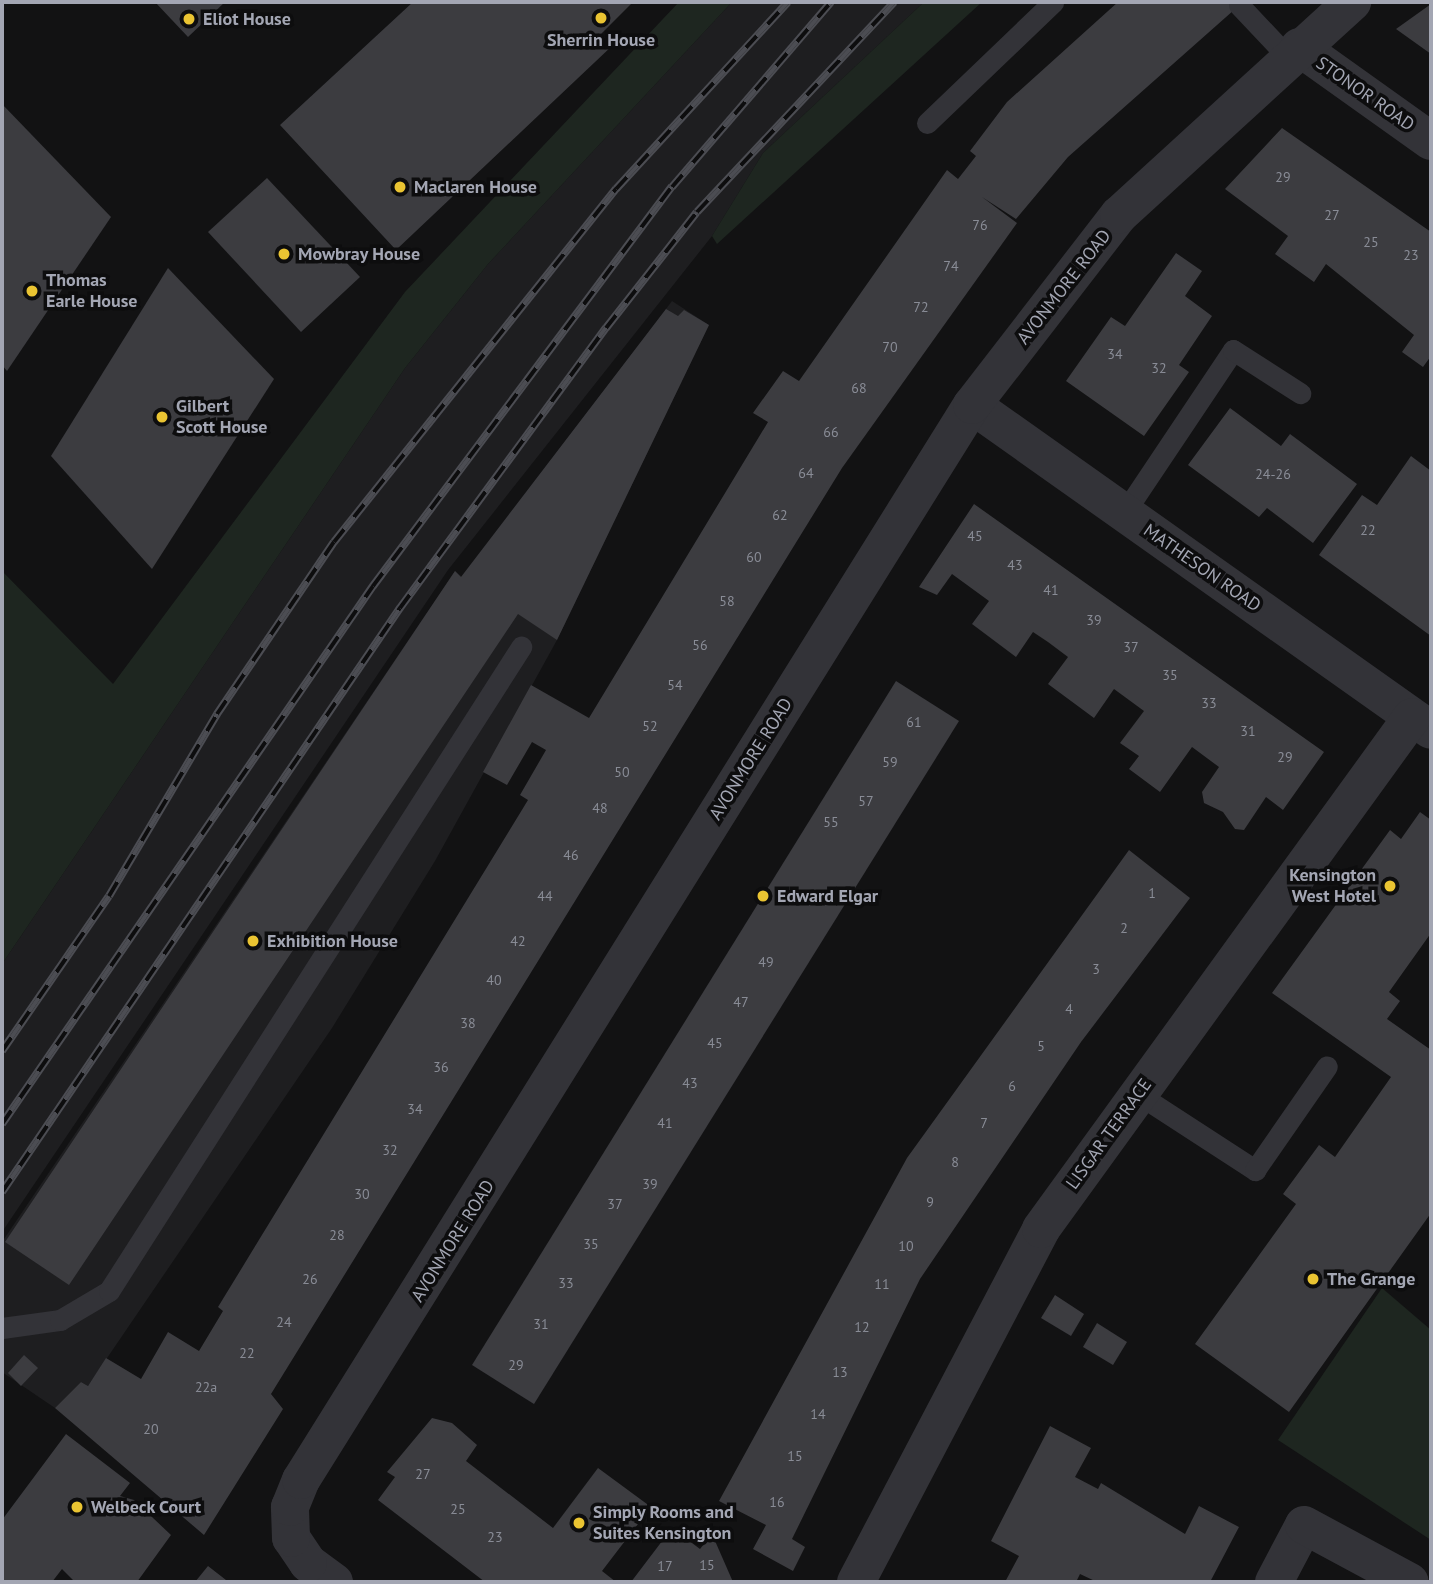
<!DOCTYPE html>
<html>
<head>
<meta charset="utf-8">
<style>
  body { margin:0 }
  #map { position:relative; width:1433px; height:1584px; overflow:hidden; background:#121213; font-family:"PT Sans",sans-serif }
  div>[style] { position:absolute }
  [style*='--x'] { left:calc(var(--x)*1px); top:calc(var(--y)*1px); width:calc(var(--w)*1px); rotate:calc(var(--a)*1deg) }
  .built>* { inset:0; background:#1e1e20 }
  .green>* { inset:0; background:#1e2620 }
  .building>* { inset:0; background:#3c3c40 }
  .lane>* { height:21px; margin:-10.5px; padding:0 10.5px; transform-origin:10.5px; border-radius:10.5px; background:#333338 }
  .street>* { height:38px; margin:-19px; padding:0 19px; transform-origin:19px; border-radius:19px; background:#333338 }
  .rail>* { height:8px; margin-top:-4px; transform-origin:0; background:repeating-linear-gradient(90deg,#0d0d0e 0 16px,#4c4d53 0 32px); box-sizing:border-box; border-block:2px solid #4c4d53 }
  .dots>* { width:19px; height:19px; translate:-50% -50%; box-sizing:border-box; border:4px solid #0d0d0e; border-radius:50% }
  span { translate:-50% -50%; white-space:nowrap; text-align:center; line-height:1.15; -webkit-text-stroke:7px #0d0d0e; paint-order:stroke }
  .number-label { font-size:14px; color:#898c96 }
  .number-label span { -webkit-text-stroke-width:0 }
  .poi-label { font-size:18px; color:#a3a6b3; font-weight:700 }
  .left { translate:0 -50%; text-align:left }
  .right { translate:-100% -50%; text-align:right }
  .street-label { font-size:18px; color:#a3a6b3 }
  .frame { position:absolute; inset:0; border:4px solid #a3a6b3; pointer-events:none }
</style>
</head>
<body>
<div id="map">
  <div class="built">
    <div style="clip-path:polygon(732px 2px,924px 2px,763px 153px,712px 236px,448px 570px,2px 1232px,2px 964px,405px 368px,488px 264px)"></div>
    <div style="clip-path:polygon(672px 301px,709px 325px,557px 640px,435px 861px,332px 1028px,88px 1386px,81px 1382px,55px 1408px,2px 1372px,2px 1242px,455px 571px,462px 577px)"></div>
  </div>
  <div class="green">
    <div style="clip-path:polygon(679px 2px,732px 2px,488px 264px,405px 368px,2px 964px,2px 571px,113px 684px,405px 292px)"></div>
    <div style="clip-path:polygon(924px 2px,982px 2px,717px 244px,712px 236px,763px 153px)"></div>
    <div style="clip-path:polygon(1382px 1288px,1431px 1330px,1431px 1540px,1278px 1440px)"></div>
  </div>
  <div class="building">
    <div style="clip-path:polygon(155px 2px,225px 2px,188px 37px)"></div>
    <div style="clip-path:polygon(413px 2px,633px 2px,601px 34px,613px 45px,396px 250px,280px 125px)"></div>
    <div style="clip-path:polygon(1118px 2px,1243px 2px,1068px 157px,1016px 219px,982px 197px,1017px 223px,842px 468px,271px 1394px,283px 1409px,204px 1535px,55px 1408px,81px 1382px,88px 1386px,106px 1358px,141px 1379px,168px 1332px,199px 1351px,223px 1311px,218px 1307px,528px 800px,520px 795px,546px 750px,532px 742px,507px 785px,483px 772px,531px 685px,589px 718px,768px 422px,753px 413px,783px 371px,799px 381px,947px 170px,958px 179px,976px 156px,970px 151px,1007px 102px)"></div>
    <div style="clip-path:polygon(1431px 4px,1431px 54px,1396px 29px)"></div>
    <div style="clip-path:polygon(2px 104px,111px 217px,7px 371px,2px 365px)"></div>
    <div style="clip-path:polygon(1282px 128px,1431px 232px,1431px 356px,1423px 367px,1402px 352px,1414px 335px,1326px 264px,1314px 282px,1275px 254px,1288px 236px,1225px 189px)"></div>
    <div style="clip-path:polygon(267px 178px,360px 277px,301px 332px,208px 232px)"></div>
    <div style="clip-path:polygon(1176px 253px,1202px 271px,1185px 296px,1212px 316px,1179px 365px,1189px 372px,1144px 436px,1066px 381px,1111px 317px,1125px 326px)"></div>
    <div style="clip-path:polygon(168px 268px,274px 379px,152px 569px,51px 456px)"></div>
    <div style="clip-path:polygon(666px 309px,678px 316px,684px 310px,709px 325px,557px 640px,518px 614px,69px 1285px,5px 1242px,455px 571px,461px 577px)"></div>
    <div style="clip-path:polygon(1230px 408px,1281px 446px,1290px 434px,1357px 484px,1313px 543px,1267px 508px,1259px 517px,1188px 465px)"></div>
    <div style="clip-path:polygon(1411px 456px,1431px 471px,1431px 636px,1319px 555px,1362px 495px,1377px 505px)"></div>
    <div style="clip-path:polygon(974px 504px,1324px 752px,1283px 810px,1266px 797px,1244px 830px,1235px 829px,1223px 812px,1204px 803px,1202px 792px,1219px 767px,1192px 747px,1160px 792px,1129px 769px,1139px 756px,1120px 743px,1144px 711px,1114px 689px,1094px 718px,1048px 684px,1068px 657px,1048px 642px,1033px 632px,1016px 657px,972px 624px,989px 601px,952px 574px,937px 595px,919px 587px)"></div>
    <div style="clip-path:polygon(896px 681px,959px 721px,534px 1404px,472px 1365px)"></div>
    <div style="clip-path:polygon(1420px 812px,1431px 820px,1431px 933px,1389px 992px,1400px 1001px,1387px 1019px,1431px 1050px,1431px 1213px,1289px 1412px,1195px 1344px,1296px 1204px,1283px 1194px,1319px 1145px,1335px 1157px,1391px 1077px,1272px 993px,1390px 830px,1401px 839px)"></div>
    <div style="clip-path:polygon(1129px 850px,1190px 898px,1081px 1042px,920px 1279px,792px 1539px,805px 1547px,793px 1571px,753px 1549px,766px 1525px,719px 1501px,907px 1158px)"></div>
    <div style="clip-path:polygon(1055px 1295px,1084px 1314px,1071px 1336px,1041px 1318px)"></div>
    <div style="clip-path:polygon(1097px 1323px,1127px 1342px,1113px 1365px,1083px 1347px)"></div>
    <div style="clip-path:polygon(24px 1355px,38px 1368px,21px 1386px,8px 1373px)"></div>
    <div style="clip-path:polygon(432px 1418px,452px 1423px,477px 1445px,466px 1461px,553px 1528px,598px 1468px,651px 1507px,602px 1571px,616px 1582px,485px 1582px,378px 1500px,395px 1477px,387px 1472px)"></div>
    <div style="clip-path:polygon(1050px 1426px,1091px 1448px,1075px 1477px,1098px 1489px,1101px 1483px,1185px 1534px,1199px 1506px,1239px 1527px,1210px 1582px,1097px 1582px,1080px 1574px,1076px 1582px,1005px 1582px,1019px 1556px,991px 1541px)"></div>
    <div style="clip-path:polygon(66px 1434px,130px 1483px,120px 1496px,134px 1500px,171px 1535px,137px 1582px,75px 1582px,62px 1569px,52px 1582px,2px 1582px,2px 1520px)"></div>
    <div style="clip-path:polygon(672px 1528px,700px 1549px,712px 1534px,733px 1582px,631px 1582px)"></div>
    <div style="clip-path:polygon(208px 1566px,226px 1580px,229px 1582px,195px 1582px)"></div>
  </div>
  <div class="lane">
    <div style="--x:1239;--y:5;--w:71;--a:46.7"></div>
    <div style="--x:927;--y:123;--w:175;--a:-43.8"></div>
    <div style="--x:1124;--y:513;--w:196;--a:-56.2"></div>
    <div style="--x:1233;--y:350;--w:80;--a:32.7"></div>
    <div style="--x:1138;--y:1094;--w:140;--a:33"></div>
    <div style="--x:1255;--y:1170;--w:126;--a:-55.3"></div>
    <div style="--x:2;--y:1328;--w:59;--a:-7.9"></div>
    <div style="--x:60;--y:1320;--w:57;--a:-30.6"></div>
    <div style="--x:109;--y:1291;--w:765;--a:-57.39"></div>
  </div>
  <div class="street">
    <div style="--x:1299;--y:47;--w:162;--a:35.5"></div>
    <div style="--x:972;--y:405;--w:562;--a:35.3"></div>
    <div style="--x:334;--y:1582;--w:32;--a:-144"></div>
    <div style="--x:308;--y:1563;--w:30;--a:-124"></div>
    <div style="--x:291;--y:1538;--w:31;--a:-92"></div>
    <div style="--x:290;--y:1507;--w:29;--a:-68"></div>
    <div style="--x:301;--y:1480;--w:1267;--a:-58.03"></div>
    <div style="--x:972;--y:405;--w:240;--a:-52.3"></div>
    <div style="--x:1119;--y:215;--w:316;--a:-42.4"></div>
    <div style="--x:856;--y:1582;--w:399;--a:-62.3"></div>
    <div style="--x:1041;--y:1229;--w:632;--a:-54.07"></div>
    <div style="--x:1274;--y:1582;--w:64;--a:-62.2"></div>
    <div style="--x:1304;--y:1525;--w:120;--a:28.3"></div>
  </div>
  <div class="rail">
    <div style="--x:2;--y:1051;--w:188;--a:-55.4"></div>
    <div style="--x:109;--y:896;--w:212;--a:-59.3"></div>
    <div style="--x:217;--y:714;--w:208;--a:-55.8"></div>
    <div style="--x:334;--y:542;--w:452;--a:-51.4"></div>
    <div style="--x:616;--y:189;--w:254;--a:-47.4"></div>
    <div style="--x:2;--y:1124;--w:654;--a:-55.41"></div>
    <div style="--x:373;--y:586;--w:499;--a:-53.2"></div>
    <div style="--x:672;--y:187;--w:244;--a:-49.3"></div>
    <div style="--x:2;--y:1192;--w:707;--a:-55.73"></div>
    <div style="--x:400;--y:608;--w:348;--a:-53.7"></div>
    <div style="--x:606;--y:328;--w:147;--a:-51.9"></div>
    <div style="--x:697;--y:212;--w:288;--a:-46.8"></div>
  </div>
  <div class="dots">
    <div style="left:601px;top:18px;background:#eac432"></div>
    <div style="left:189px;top:19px;background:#eac432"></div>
    <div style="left:400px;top:187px;background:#eac432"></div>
    <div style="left:284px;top:254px;background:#eac432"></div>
    <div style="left:32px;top:291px;background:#eac432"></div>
    <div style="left:162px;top:417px;background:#eac432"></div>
    <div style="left:1390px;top:886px;background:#eac432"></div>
    <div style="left:763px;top:896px;background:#eac432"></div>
    <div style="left:253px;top:941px;background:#eac432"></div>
    <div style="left:1313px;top:1279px;background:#eac432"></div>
    <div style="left:77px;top:1507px;background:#eac432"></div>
    <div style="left:579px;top:1523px;background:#eac432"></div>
  </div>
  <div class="number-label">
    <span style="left:1283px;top:177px">29</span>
    <span style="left:1332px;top:215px">27</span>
    <span style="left:980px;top:225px">76</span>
    <span style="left:1371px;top:242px">25</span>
    <span style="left:1411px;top:255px">23</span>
    <span style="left:951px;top:266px">74</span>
    <span style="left:921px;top:307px">72</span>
    <span style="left:890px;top:347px">70</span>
    <span style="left:1115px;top:354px">34</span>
    <span style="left:1159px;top:368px">32</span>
    <span style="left:859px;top:388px">68</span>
    <span style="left:831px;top:432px">66</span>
    <span style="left:806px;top:473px">64</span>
    <span style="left:1273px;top:474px">24-26</span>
    <span style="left:780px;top:515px">62</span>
    <span style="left:1368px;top:530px">22</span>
    <span style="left:975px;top:536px">45</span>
    <span style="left:754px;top:557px">60</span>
    <span style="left:1015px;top:565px">43</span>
    <span style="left:1051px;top:590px">41</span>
    <span style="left:727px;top:601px">58</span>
    <span style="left:1094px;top:620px">39</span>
    <span style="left:700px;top:645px">56</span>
    <span style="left:1131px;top:647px">37</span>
    <span style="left:1170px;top:675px">35</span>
    <span style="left:675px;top:685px">54</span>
    <span style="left:1209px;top:703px">33</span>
    <span style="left:914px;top:722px">61</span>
    <span style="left:650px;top:726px">52</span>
    <span style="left:1248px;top:731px">31</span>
    <span style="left:1285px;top:757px">29</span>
    <span style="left:890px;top:762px">59</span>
    <span style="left:622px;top:772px">50</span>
    <span style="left:866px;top:801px">57</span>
    <span style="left:600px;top:808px">48</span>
    <span style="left:831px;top:822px">55</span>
    <span style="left:571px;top:855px">46</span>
    <span style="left:1152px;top:893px">1</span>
    <span style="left:545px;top:896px">44</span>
    <span style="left:1124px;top:928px">2</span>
    <span style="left:518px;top:941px">42</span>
    <span style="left:766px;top:962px">49</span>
    <span style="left:1096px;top:969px">3</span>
    <span style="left:494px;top:980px">40</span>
    <span style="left:741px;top:1002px">47</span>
    <span style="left:1069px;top:1009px">4</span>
    <span style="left:468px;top:1023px">38</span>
    <span style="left:715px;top:1043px">45</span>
    <span style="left:1041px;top:1046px">5</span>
    <span style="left:441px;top:1067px">36</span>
    <span style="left:690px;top:1083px">43</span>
    <span style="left:1012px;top:1086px">6</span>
    <span style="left:415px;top:1109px">34</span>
    <span style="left:665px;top:1123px">41</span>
    <span style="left:984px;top:1123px">7</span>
    <span style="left:390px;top:1150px">32</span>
    <span style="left:955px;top:1162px">8</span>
    <span style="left:650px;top:1184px">39</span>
    <span style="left:362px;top:1194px">30</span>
    <span style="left:930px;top:1202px">9</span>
    <span style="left:615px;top:1204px">37</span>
    <span style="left:337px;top:1235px">28</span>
    <span style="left:591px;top:1244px">35</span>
    <span style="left:906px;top:1246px">10</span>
    <span style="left:310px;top:1279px">26</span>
    <span style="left:566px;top:1283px">33</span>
    <span style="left:882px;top:1284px">11</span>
    <span style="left:284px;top:1322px">24</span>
    <span style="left:541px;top:1324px">31</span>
    <span style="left:862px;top:1327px">12</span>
    <span style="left:247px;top:1353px">22</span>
    <span style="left:516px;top:1365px">29</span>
    <span style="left:840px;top:1372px">13</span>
    <span style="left:206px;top:1387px">22a</span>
    <span style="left:818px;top:1414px">14</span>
    <span style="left:151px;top:1429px">20</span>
    <span style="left:795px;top:1456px">15</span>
    <span style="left:423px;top:1474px">27</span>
    <span style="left:777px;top:1502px">16</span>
    <span style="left:458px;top:1509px">25</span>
    <span style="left:495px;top:1537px">23</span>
    <span style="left:707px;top:1565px">15</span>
    <span style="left:665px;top:1566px">17</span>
  </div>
  <div class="poi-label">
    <span class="left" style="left:203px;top:19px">Eliot House</span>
    <span style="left:601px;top:40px">Sherrin House</span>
    <span class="left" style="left:414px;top:187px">Maclaren House</span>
    <span class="left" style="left:298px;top:254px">Mowbray House</span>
    <span class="left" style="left:46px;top:291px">Thomas<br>Earle House</span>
    <span class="left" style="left:176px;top:417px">Gilbert<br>Scott House</span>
    <span class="right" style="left:1376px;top:886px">Kensington<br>West Hotel</span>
    <span class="left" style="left:777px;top:896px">Edward Elgar</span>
    <span class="left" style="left:267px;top:941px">Exhibition House</span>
    <span class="left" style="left:1327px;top:1279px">The Grange</span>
    <span class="left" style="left:91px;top:1507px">Welbeck Court</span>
    <span class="left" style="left:593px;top:1523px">Simply Rooms and<br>Suites Kensington</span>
  </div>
  <div class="street-label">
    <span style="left:1365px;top:94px;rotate:35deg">STONOR ROAD</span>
    <span style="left:1064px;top:287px;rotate:-52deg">AVONMORE ROAD</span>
    <span style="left:1202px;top:568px;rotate:35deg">MATHESON ROAD</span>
    <span style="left:751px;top:759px;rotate:-58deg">AVONMORE ROAD</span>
    <span style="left:1109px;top:1134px;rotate:-54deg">LISGAR TERRACE</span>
    <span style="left:453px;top:1241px;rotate:-58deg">AVONMORE ROAD</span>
  </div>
  <div class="frame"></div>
</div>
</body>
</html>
